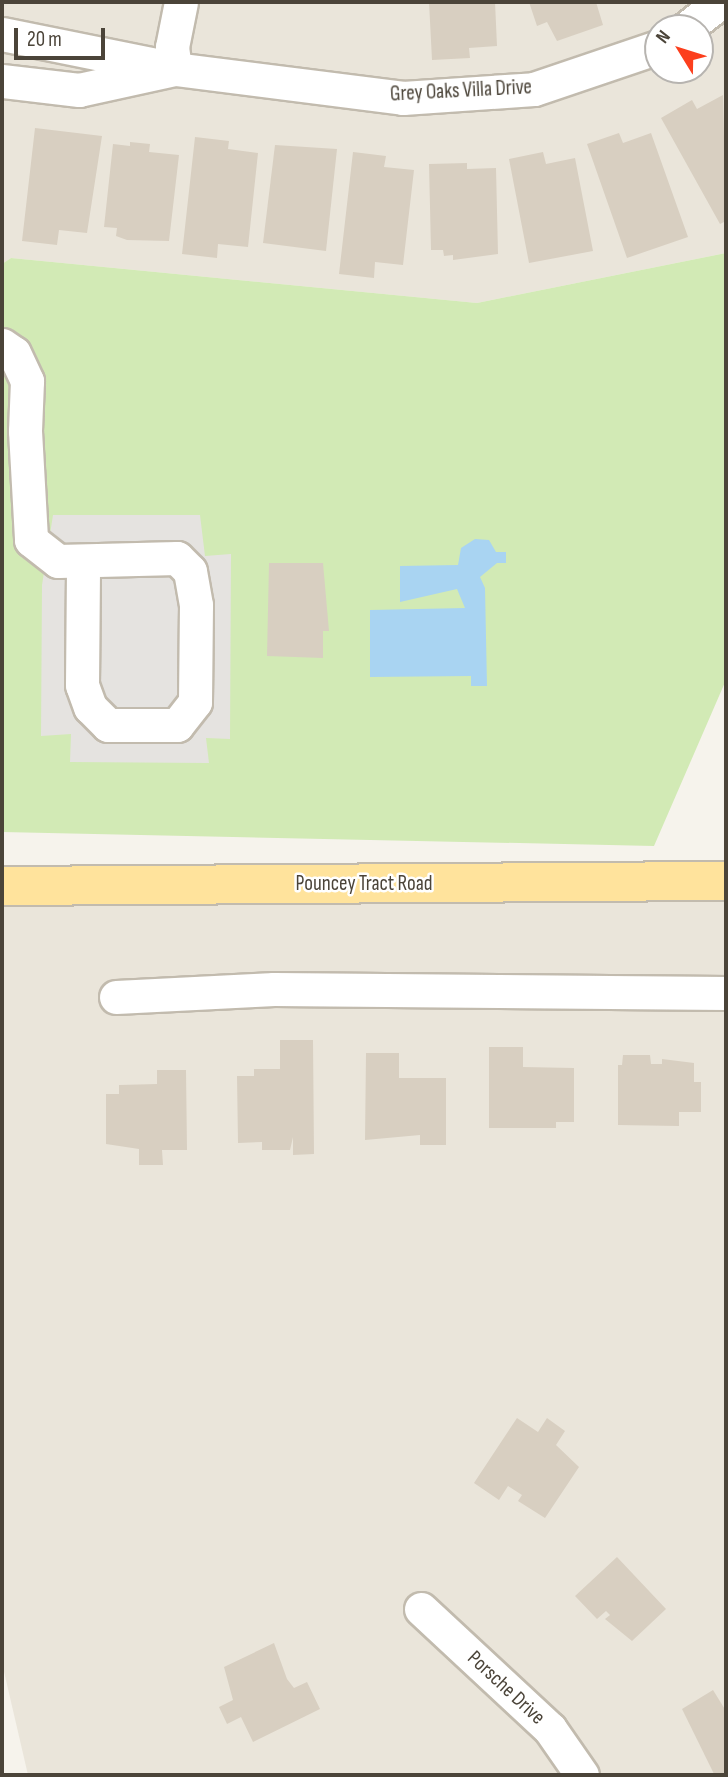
<!DOCTYPE html>
<html>
<head>
<meta charset="utf-8">
<style>
  body { margin:0 }
  #map { position:relative; width:728px; height:1777px; overflow:hidden; background:#f6f3ec; font-family:"Sofia Sans Condensed",sans-serif }
  div>[style] { position:absolute }
  [style*='--x'] { left:calc(var(--x)*1px); top:calc(var(--y)*1px); width:calc(var(--w)*1px); rotate:calc(var(--a)*1deg) }
  .residential>* { inset:0; background:#eae5da }
  .green>* { inset:0; background:#d2eab5 }
  .parking>* { inset:0; background:#e5e3e0 }
  .water>* { inset:0; background:#a9d4f2 }
  .building>* { inset:0; background:#d8cfc1 }
  .roads { filter:drop-shadow(2px 0 #c2bbae) drop-shadow(-2px 0 #c2bbae) drop-shadow(0 2px #c2bbae) drop-shadow(0 -2px #c2bbae) }
  .minor>* { height:33px; margin:-16.5px; padding:0 16.5px; transform-origin:16.5px; border-radius:16.5px; background:#fff }
  .major>* { height:38px; margin:-19px; padding:0 19px; transform-origin:19px; border-radius:19px; background:#ffe39c }
  span { translate:-50% -50%; white-space:nowrap; text-align:center; line-height:1.15; -webkit-text-stroke:5px #fff; paint-order:stroke }
  .street-label { font-size:21px; color:#4b4439 }
  .frame { position:absolute; inset:0; border:4px solid #4b4439; pointer-events:none }
  .north { position:absolute; left:644px; top:14px; width:70px; height:70px; box-sizing:border-box; background:#fff; border:2px solid #b7b4b0; border-radius:50%; rotate:308deg; font-size:19px; font-weight:700; line-height:28px; text-align:center; color:#4b4439 }
  .north::after { content:''; display:block; margin:auto; width:24px; height:32px; background:#fc3f1d; clip-path:polygon(50% 0,100% 100%,50% 72%,0 100%) }
  .scale { position:absolute; left:14px; top:28px; width:91px; height:32px; box-sizing:border-box; border:4px solid #4b4439; border-top:0; padding-left:9px; font-size:21px; line-height:24px; white-space:nowrap; color:#4b4439; -webkit-text-stroke:5px #fff; paint-order:stroke }
</style>
</head>
<body>
<div id="map">
  <div class="residential">
    <div style="clip-path:polygon(evenodd,2px 2px,726px 2px,726px 253px,477px 303px,11px 258px,2px 264px,2px 2px,658px 28px,700px 28px,700px 70px,658px 70px,658px 28px)"></div>
    <div style="clip-path:polygon(726px 862px,726px 1775px,28px 1775px,2px 1663px,2px 876px)"></div>
  </div>
  <div class="green">
    <div style="clip-path:polygon(726px 253px,726px 680px,654px 846px,2px 832px,2px 264px,11px 258px,477px 303px)"></div>
  </div>
  <div class="parking">
    <div style="clip-path:polygon(53px 515px,200px 515px,205px 556px,231px 554px,230px 739px,206px 738px,209px 763px,70px 762px,71px 734px,41px 736px,42px 585px)"></div>
  </div>
  <div class="water">
    <div style="clip-path:polygon(475px 539px,489px 540px,496px 552px,506px 552px,506px 563px,497px 563px,480px 577px,485px 588px,487px 686px,471px 686px,471px 676px,370px 677px,370px 610px,465px 608px,457px 589px,400px 602px,400px 566px,458px 565px,461px 548px)"></div>
  </div>
  <div class="building">
    <div style="clip-path:polygon(429px 2px,495px 2px,497px 46px,469px 48px,470px 58px,432px 60px)"></div>
    <div style="clip-path:polygon(529px 2px,596px 2px,603px 25px,557px 41px,547px 22px,537px 26px)"></div>
    <div style="clip-path:polygon(723px 95px,726px 221px,720px 224px,661px 118px,692px 100px,697px 109px)"></div>
    <div style="clip-path:polygon(35px 128px,102px 136px,87px 233px,59px 230px,57px 245px,22px 241px)"></div>
    <div style="clip-path:polygon(619px 133px,623px 143px,651px 133px,688px 237px,627px 258px,587px 144px)"></div>
    <div style="clip-path:polygon(195px 137px,229px 141px,228px 149px,258px 153px,248px 247px,218px 244px,217px 258px,182px 254px)"></div>
    <div style="clip-path:polygon(130px 142px,150px 144px,149px 152px,179px 155px,169px 241px,127px 240px,116px 236px,117px 228px,104px 227px,113px 144px,130px 146px)"></div>
    <div style="clip-path:polygon(275px 145px,337px 149px,326px 251px,263px 243px)"></div>
    <div style="clip-path:polygon(353px 152px,386px 156px,384px 167px,414px 170px,403px 265px,375px 262px,374px 278px,339px 274px)"></div>
    <div style="clip-path:polygon(543px 152px,546px 164px,575px 158px,593px 251px,529px 263px,509px 159px)"></div>
    <div style="clip-path:polygon(467px 163px,467px 169px,496px 168px,498px 254px,453px 260px,453px 255px,444px 256px,443px 250px,431px 250px,429px 164px)"></div>
    <div style="clip-path:polygon(269px 563px,323px 563px,329px 631px,323px 631px,323px 658px,267px 656px)"></div>
    <div style="clip-path:polygon(280px 1040px,313px 1040px,314px 1154px,293px 1155px,293px 1137px,290px 1150px,262px 1150px,262px 1142px,238px 1143px,237px 1076px,254px 1076px,254px 1069px,280px 1069px)"></div>
    <div style="clip-path:polygon(489px 1047px,523px 1047px,523px 1067px,574px 1068px,574px 1122px,556px 1122px,556px 1128px,489px 1128px)"></div>
    <div style="clip-path:polygon(366px 1053px,399px 1053px,399px 1078px,446px 1078px,446px 1145px,420px 1145px,420px 1135px,365px 1140px)"></div>
    <div style="clip-path:polygon(623px 1055px,650px 1055px,651px 1064px,662px 1064px,662px 1059px,694px 1063px,694px 1082px,701px 1082px,701px 1112px,679px 1112px,679px 1126px,618px 1125px,618px 1065px,622px 1065px)"></div>
    <div style="clip-path:polygon(157px 1070px,186px 1070px,187px 1150px,162px 1150px,163px 1165px,139px 1165px,139px 1149px,106px 1144px,106px 1094px,119px 1094px,119px 1085px,157px 1084px)"></div>
    <div style="clip-path:polygon(517px 1418px,538px 1432px,547px 1418px,565px 1431px,556px 1445px,579px 1467px,545px 1518px,518px 1501px,522px 1495px,508px 1486px,499px 1500px,474px 1483px)"></div>
    <div style="clip-path:polygon(617px 1557px,666px 1609px,632px 1641px,605px 1619px,610px 1615px,606px 1611px,597px 1619px,575px 1596px)"></div>
    <div style="clip-path:polygon(274px 1643px,287px 1679px,294px 1688px,307px 1682px,320px 1709px,253px 1742px,241px 1717px,227px 1724px,219px 1707px,233px 1700px,224px 1667px)"></div>
    <div style="clip-path:polygon(713px 1690px,726px 1711px,726px 1775px,714px 1774px,682px 1709px)"></div>
  </div>
  <div class="roads">
    <div class="minor">
      <div style="--x:181;--y:2;--w:46;--a:101.3"></div>
      <div style="--x:172;--y:47;--w:22;--a:82"></div>
      <div style="--x:175;--y:69;--w:230;--a:7.2"></div>
      <div style="--x:403;--y:98;--w:131;--a:-3.9"></div>
      <div style="--x:534;--y:89;--w:131;--a:-18.7"></div>
      <div style="--x:687;--y:28;--w:42;--a:-38.2"></div>
      <div style="--x:2;--y:34;--w:177;--a:11.4"></div>
      <div style="--x:175;--y:69;--w:98;--a:167.7"></div>
      <div style="--x:79;--y:90;--w:78;--a:-173.3"></div>
      <div style="--x:2;--y:345;--w:14;--a:34"></div>
      <div style="--x:14;--y:353;--w:31;--a:65"></div>
      <div style="--x:27;--y:381;--w:50;--a:92.3"></div>
      <div style="--x:25;--y:431;--w:109;--a:86.8"></div>
      <div style="--x:31;--y:540;--w:34;--a:38"></div>
      <div style="--x:58;--y:561;--w:119;--a:-1.4"></div>
      <div style="--x:177;--y:558;--w:18;--a:45"></div>
      <div style="--x:190;--y:571;--w:35;--a:80"></div>
      <div style="--x:196;--y:605;--w:97;--a:90.6"></div>
      <div style="--x:195;--y:702;--w:29;--a:128"></div>
      <div style="--x:177;--y:725;--w:69;--a:180"></div>
      <div style="--x:108;--y:725;--w:25;--a:-135"></div>
      <div style="--x:90;--y:707;--w:23;--a:-110"></div>
      <div style="--x:82;--y:685;--w:124;--a:-89.5"></div>
      <div style="--x:116;--y:997;--w:158;--a:-2.9"></div>
      <div style="--x:274;--y:989;--w:452;--a:0.5"></div>
      <div style="--x:421;--y:1609;--w:176;--a:42.9"></div>
      <div style="--x:550;--y:1729;--w:56;--a:55.2"></div>
    </div>
    <div class="major">
      <div style="--x:2;--y:886;--w:724;--a:-0.4"></div>
    </div>
  </div>
  <div class="street-label">
    <span style="left:461px;top:91px;rotate:-3deg">Grey Oaks Villa Drive</span>
    <span style="left:364px;top:884px">Pouncey Tract Road</span>
    <span style="left:506px;top:1688px;rotate:43deg">Porsche Drive</span>
  </div>
  <div class="frame"></div>
  <div class="north">N</div>
  <div class="scale">20 m</div>
</div>
</body>
</html>
